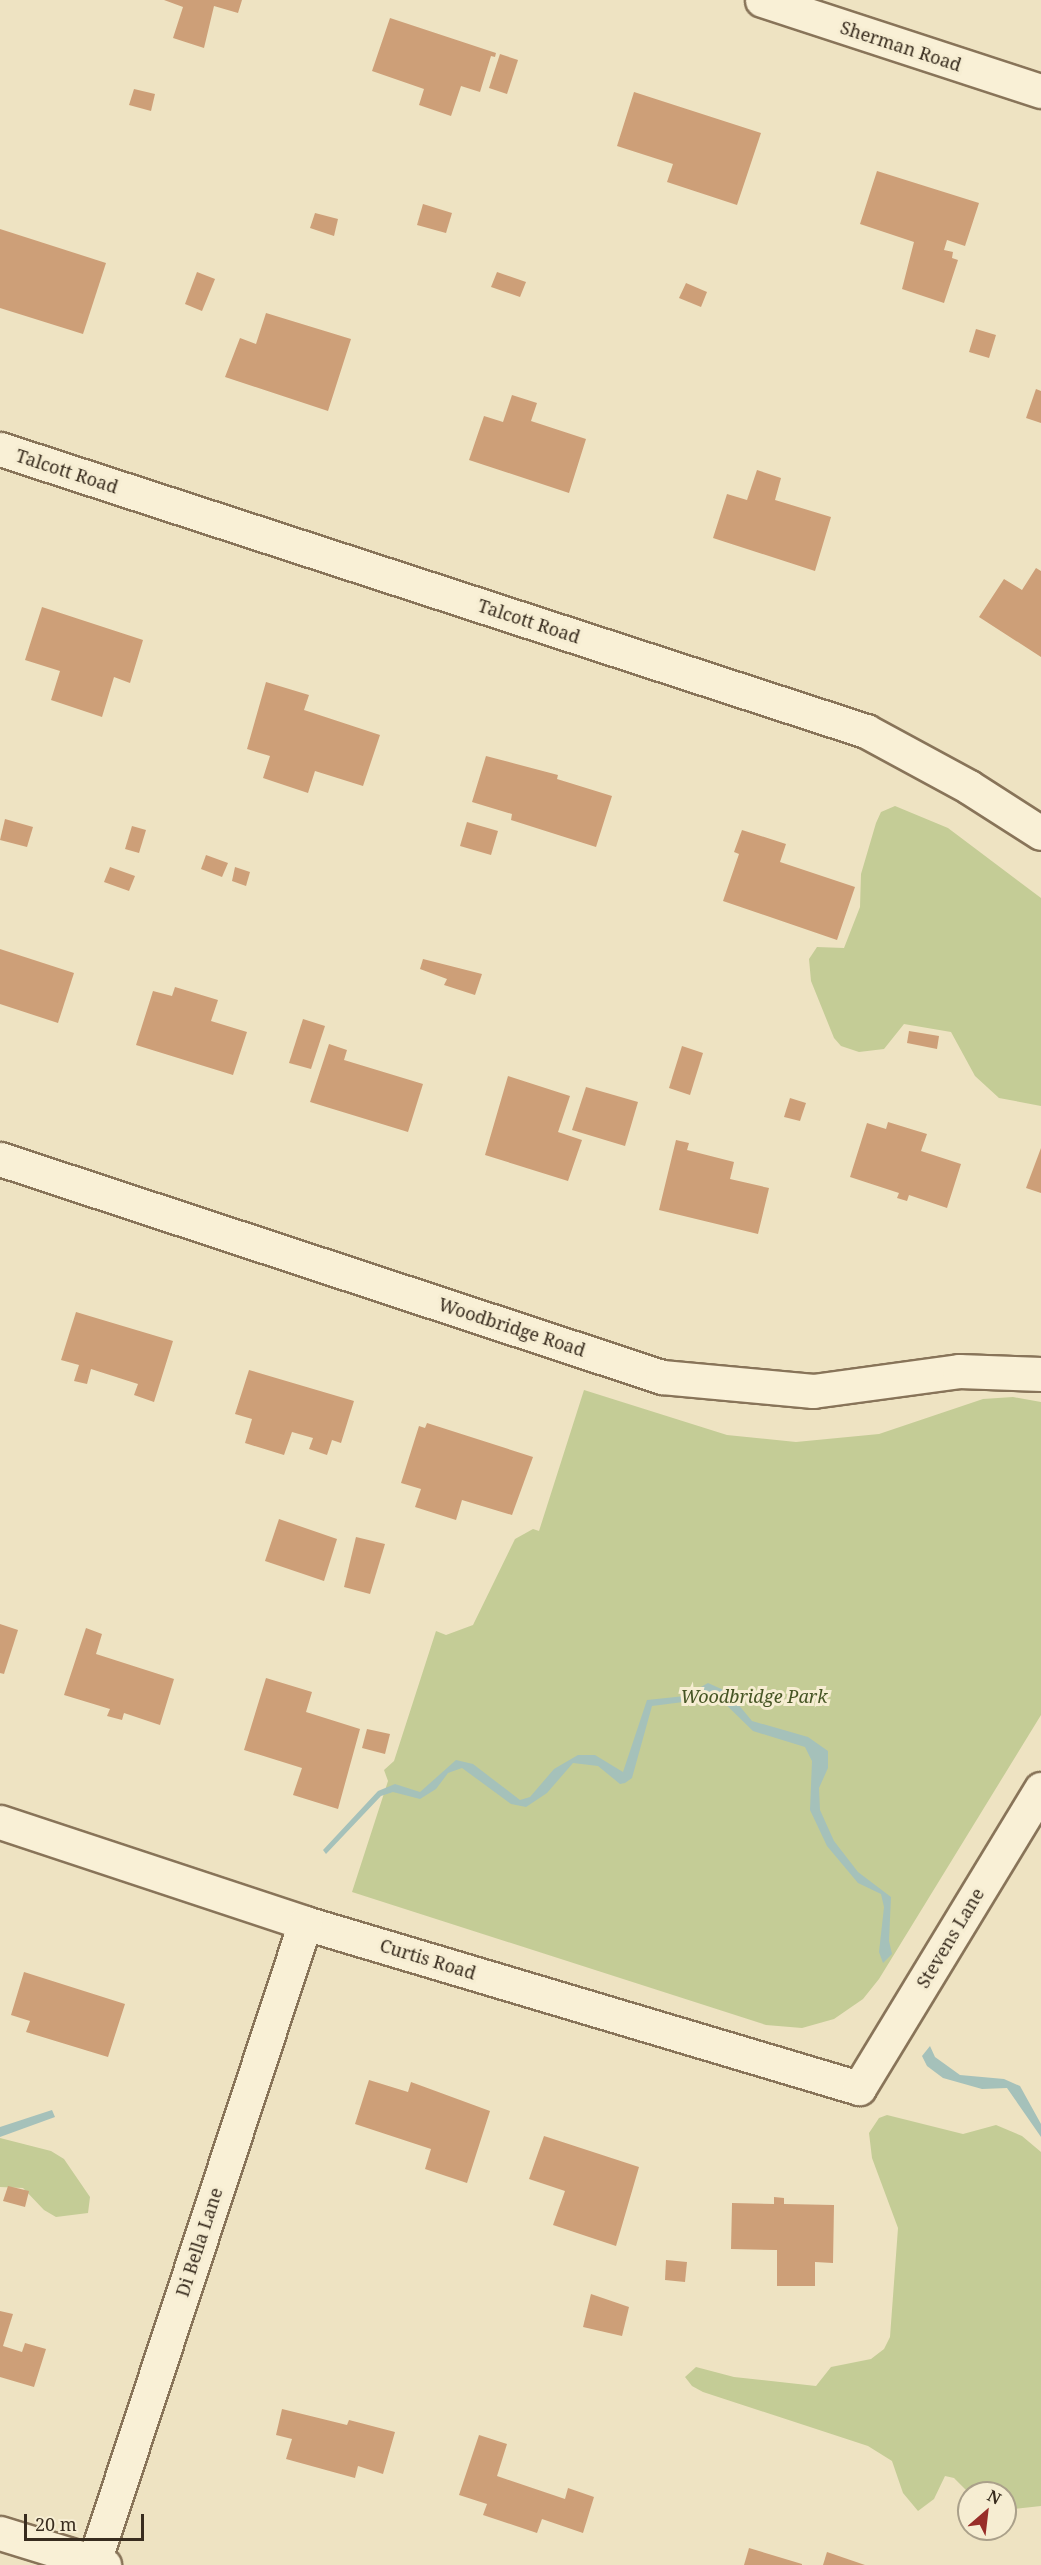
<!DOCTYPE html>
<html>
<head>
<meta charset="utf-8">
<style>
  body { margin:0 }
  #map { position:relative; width:1041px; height:2565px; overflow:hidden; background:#eee3c2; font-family:"Noto Serif",serif }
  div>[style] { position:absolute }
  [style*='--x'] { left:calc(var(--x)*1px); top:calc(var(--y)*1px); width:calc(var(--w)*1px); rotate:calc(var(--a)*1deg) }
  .green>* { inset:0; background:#c4cc96 }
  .water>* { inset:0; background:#a5c1ba }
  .building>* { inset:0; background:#cd9f78 }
  .roads { filter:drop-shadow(2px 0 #887459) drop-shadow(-2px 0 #887459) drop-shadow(0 2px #887459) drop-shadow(0 -2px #887459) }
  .minor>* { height:33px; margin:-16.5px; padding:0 16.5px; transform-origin:16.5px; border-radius:16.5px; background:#f9f0d6 }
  span { translate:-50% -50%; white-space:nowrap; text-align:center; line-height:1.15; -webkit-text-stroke:6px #f6edd2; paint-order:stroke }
  .street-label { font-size:18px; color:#382c1e }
  .park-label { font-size:18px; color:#465524; font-style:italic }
  .north { position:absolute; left:957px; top:2481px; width:60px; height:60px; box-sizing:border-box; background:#f6edd2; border:2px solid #aaa08a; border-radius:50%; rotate:28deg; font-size:16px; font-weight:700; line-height:24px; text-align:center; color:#382c1e }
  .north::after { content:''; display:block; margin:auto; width:21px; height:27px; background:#982d29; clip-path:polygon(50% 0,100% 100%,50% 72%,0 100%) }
  .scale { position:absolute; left:24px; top:2514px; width:120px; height:27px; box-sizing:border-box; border:3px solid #382c1e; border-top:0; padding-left:8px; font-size:18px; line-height:21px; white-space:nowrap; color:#382c1e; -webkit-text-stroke:4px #f6edd2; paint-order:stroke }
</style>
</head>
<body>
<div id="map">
  <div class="green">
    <div style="clip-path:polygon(895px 806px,948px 828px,1041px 898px,1041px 1106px,999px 1098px,975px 1076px,951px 1032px,904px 1024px,884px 1049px,859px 1052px,841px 1046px,834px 1038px,811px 981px,809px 959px,817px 947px,844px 948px,860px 907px,861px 874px,876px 823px,881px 812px)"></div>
    <div style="clip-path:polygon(584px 1390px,727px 1435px,796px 1442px,879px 1434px,983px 1399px,1013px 1397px,1041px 1402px,1041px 1715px,879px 1979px,863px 1999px,834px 2019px,802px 2028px,766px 2025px,352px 1892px,388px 1781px,384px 1770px,394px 1761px,436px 1631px,446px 1635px,473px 1625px,515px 1539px,533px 1529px,539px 1531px)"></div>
    <div style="clip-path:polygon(887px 2115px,963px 2134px,996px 2125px,1022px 2136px,1041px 2152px,1041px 2506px,1005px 2510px,1005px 2493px,969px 2493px,954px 2478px,945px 2476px,934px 2499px,918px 2511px,903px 2493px,892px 2461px,868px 2446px,703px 2392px,692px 2386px,685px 2377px,696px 2367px,734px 2377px,816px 2386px,831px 2367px,871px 2359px,884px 2349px,890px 2337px,898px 2228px,872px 2158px,869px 2133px,879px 2118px)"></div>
    <div style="clip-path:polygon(0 2138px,51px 2151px,64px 2159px,90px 2197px,88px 2213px,56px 2217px,44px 2210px,23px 2188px,0 2187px)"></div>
  </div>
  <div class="water">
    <div style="clip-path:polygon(708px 1683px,728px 1692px,752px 1721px,808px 1737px,828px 1751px,828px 1768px,819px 1788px,820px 1810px,834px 1841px,858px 1872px,891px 1897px,889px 1941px,892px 1954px,883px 1963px,879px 1952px,884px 1907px,881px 1894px,858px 1883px,827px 1846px,810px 1810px,812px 1761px,805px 1747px,753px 1731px,714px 1693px,706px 1692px,691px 1701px,652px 1706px,632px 1778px,625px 1783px,620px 1784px,598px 1766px,573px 1763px,547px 1793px,526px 1807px,511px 1804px,462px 1768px,448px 1773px,436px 1789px,420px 1799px,393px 1792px,381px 1796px,326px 1854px,323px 1850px,378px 1791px,395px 1784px,420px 1792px,456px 1760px,473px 1764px,520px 1800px,530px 1797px,554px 1769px,578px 1755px,595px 1755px,623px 1772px,647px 1700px,685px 1696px)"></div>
    <div style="clip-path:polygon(930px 2046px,935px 2057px,960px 2075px,1004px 2079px,1020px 2086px,1041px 2124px,1041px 2137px,1007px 2088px,982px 2089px,943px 2078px,927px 2066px,922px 2056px)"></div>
    <div style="clip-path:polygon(52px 2110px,55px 2117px,0 2137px,0 2127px)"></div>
  </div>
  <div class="building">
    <div style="clip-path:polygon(164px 0,242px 0,238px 13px,214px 6px,204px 48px,173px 38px,183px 7px)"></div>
    <div style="clip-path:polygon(390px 18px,496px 53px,495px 57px,491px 56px,480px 92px,461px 86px,451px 116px,419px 105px,424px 89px,372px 71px)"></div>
    <div style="clip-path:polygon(500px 54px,518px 60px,507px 94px,489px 88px)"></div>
    <div style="clip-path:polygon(134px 89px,155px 94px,151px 111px,129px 105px)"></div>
    <div style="clip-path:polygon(634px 92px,761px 133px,737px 205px,667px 182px,673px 164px,617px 146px)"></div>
    <div style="clip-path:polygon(877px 171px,979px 203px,965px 246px,947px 240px,944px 250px,953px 252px,952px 258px,958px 260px,944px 303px,902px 289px,914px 242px,860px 224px)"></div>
    <div style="clip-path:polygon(423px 204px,452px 213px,446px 233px,417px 225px)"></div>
    <div style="clip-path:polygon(315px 213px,338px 219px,334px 236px,310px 228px)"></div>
    <div style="clip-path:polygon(0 229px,106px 263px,83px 334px,0 308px)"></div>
    <div style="clip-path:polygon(197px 272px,215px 279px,202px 311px,185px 304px)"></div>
    <div style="clip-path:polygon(497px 272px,526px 282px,520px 297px,491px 287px)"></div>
    <div style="clip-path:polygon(686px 283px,707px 292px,701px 307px,679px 298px)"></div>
    <div style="clip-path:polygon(266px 313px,351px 339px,328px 411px,225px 377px,240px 338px,256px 344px)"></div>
    <div style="clip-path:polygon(976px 329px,996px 335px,989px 358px,969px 352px)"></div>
    <div style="clip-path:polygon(1036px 389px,1041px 391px,1041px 423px,1026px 418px)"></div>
    <div style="clip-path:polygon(512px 395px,537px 403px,531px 421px,586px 439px,569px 493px,469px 460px,484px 416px,503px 422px)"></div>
    <div style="clip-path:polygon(757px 470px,781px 478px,775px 500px,831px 517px,815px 571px,713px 538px,727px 494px,747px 500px)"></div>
    <div style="clip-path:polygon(1036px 568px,1041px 571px,1041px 657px,979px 617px,1004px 579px,1022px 590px)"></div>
    <div style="clip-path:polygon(42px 607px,143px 640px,130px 683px,114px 677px,102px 717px,51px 700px,60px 671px,25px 660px)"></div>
    <div style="clip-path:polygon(266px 682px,309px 695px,304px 710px,380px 735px,363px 786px,315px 771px,308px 793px,263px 778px,270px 756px,247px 749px)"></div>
    <div style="clip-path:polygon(486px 756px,558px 775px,557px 779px,612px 796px,596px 847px,511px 820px,512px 814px,472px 802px)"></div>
    <div style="clip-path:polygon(5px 819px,33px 827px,27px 847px,0 840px)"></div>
    <div style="clip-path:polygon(467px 822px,498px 831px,491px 855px,460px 846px)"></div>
    <div style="clip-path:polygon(132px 826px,146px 830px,139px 853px,125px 849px)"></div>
    <div style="clip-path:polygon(742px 830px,786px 844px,780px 862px,855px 887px,837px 940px,723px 901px,739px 854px,734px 852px)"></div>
    <div style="clip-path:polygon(206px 855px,228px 863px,222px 877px,201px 869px)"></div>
    <div style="clip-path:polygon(110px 867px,135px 876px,129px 891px,104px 882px)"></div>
    <div style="clip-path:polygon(235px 867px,250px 872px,246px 886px,232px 881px)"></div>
    <div style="clip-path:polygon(0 949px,74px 973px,58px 1023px,0 1004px)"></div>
    <div style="clip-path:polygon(423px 959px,482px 974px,475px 995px,444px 985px,447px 979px,420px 969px)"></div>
    <div style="clip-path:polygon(175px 987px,218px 1000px,211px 1021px,247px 1032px,233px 1075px,136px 1045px,153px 991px,172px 996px)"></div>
    <div style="clip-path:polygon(303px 1019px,325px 1026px,311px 1069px,289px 1063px)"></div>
    <div style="clip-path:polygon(909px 1031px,939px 1036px,937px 1049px,907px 1043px)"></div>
    <div style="clip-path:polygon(329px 1044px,347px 1050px,344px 1060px,423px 1084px,408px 1132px,310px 1102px)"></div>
    <div style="clip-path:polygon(682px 1046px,703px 1053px,690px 1095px,669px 1088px)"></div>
    <div style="clip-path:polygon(508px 1076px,570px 1096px,558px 1132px,582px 1140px,568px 1181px,485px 1155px)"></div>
    <div style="clip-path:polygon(586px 1087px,638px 1102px,625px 1146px,572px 1130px)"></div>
    <div style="clip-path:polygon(790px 1098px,806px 1103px,800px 1121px,784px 1117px)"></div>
    <div style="clip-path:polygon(888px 1122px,927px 1134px,921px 1151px,961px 1164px,947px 1208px,909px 1195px,907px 1201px,897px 1198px,899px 1193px,850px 1177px,867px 1123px,886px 1129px)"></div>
    <div style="clip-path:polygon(676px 1140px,689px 1143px,687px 1150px,734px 1162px,730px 1179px,769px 1188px,758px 1234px,659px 1210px)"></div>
    <div style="clip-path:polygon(1041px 1148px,1041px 1193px,1026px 1188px)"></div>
    <div style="clip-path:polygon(76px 1312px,173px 1341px,154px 1402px,134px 1395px,138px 1384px,91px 1369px,87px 1384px,74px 1381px,79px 1365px,61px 1360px)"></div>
    <div style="clip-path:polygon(249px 1370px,354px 1401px,341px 1443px,332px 1440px,327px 1455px,309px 1449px,313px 1438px,292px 1432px,284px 1455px,245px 1443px,252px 1419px,235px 1414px)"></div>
    <div style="clip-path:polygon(427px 1423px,533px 1457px,512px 1515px,462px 1500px,456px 1520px,415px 1507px,421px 1489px,401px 1483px,419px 1426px,425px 1428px)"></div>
    <div style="clip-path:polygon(279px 1519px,337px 1539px,324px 1581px,265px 1561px)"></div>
    <div style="clip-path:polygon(356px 1537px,385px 1544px,370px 1594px,344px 1587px)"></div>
    <div style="clip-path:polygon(0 1624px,18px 1630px,4px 1674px,0 1673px)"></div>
    <div style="clip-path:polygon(86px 1628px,102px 1634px,96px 1654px,174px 1679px,160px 1725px,124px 1713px,122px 1720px,107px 1716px,110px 1709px,64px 1695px)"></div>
    <div style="clip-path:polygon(266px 1678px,312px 1692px,306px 1712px,360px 1729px,338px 1809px,293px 1795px,302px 1768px,244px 1750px)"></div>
    <div style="clip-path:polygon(367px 1729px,390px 1734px,385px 1754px,362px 1748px)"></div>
    <div style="clip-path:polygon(24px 1972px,125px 2004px,108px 2057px,26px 2032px,30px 2021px,11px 2015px)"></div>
    <div style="clip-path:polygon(369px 2080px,408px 2092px,411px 2082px,490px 2111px,467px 2183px,425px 2169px,431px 2149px,355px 2124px)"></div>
    <div style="clip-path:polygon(544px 2136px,639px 2167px,616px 2246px,553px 2225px,565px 2191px,529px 2179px)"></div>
    <div style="clip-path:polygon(8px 2186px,29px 2191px,25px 2207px,3px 2201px)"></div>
    <div style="clip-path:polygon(774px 2197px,784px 2198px,784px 2204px,834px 2205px,833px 2263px,815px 2262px,815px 2286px,777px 2286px,777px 2250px,731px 2249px,732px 2203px,774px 2204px)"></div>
    <div style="clip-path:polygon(666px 2260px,687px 2262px,685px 2282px,665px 2280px)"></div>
    <div style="clip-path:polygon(591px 2294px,629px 2307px,622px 2336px,583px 2327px)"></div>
    <div style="clip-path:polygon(0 2311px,13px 2314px,3px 2346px,22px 2352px,25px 2343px,46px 2349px,34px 2387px,0 2377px)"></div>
    <div style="clip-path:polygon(282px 2409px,347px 2425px,349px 2420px,395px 2432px,383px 2474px,358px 2466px,355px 2478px,286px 2459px,292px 2439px,276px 2435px)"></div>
    <div style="clip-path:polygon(479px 2435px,507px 2444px,497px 2476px,565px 2499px,568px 2488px,594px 2497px,583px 2533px,542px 2519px,537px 2533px,483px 2515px,487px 2504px,459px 2495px)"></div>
    <div style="clip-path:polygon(749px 2548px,802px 2564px,802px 2565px,744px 2565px)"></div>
    <div style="clip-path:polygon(827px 2552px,865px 2565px,823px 2565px)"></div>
  </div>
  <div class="roads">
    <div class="minor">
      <div style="--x:762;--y:0;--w:293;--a:18.1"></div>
      <div style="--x:0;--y:449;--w:911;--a:18.04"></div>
      <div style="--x:866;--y:731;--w:117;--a:28.5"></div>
      <div style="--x:969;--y:787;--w:85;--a:32.6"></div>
      <div style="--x:0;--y:1159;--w:697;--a:18.23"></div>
      <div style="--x:662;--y:1377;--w:152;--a:5.3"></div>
      <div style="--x:813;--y:1391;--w:147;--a:-7.8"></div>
      <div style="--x:959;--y:1371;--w:82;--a:2.1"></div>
      <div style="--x:0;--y:1822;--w:321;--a:18.3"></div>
      <div style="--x:305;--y:1923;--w:578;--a:16.59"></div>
      <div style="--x:859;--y:2088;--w:350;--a:-58.7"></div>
      <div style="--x:0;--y:2533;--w:109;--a:17.1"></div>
      <div style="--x:94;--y:2562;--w:673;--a:-71.73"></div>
    </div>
  </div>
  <div class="street-label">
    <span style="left:901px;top:46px;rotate:18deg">Sherman Road</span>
    <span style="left:67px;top:471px;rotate:18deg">Talcott Road</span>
    <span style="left:529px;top:621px;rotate:18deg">Talcott Road</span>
    <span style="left:512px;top:1327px;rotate:18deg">Woodbridge Road</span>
    <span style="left:950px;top:1938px;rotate:-59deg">Stevens Lane</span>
    <span style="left:428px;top:1959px;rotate:17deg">Curtis Road</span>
    <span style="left:199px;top:2242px;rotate:-72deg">Di Bella Lane</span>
  </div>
  <div class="park-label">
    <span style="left:754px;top:1696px">Woodbridge Park</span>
  </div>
  <div class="north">N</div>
  <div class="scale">20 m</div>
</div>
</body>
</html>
